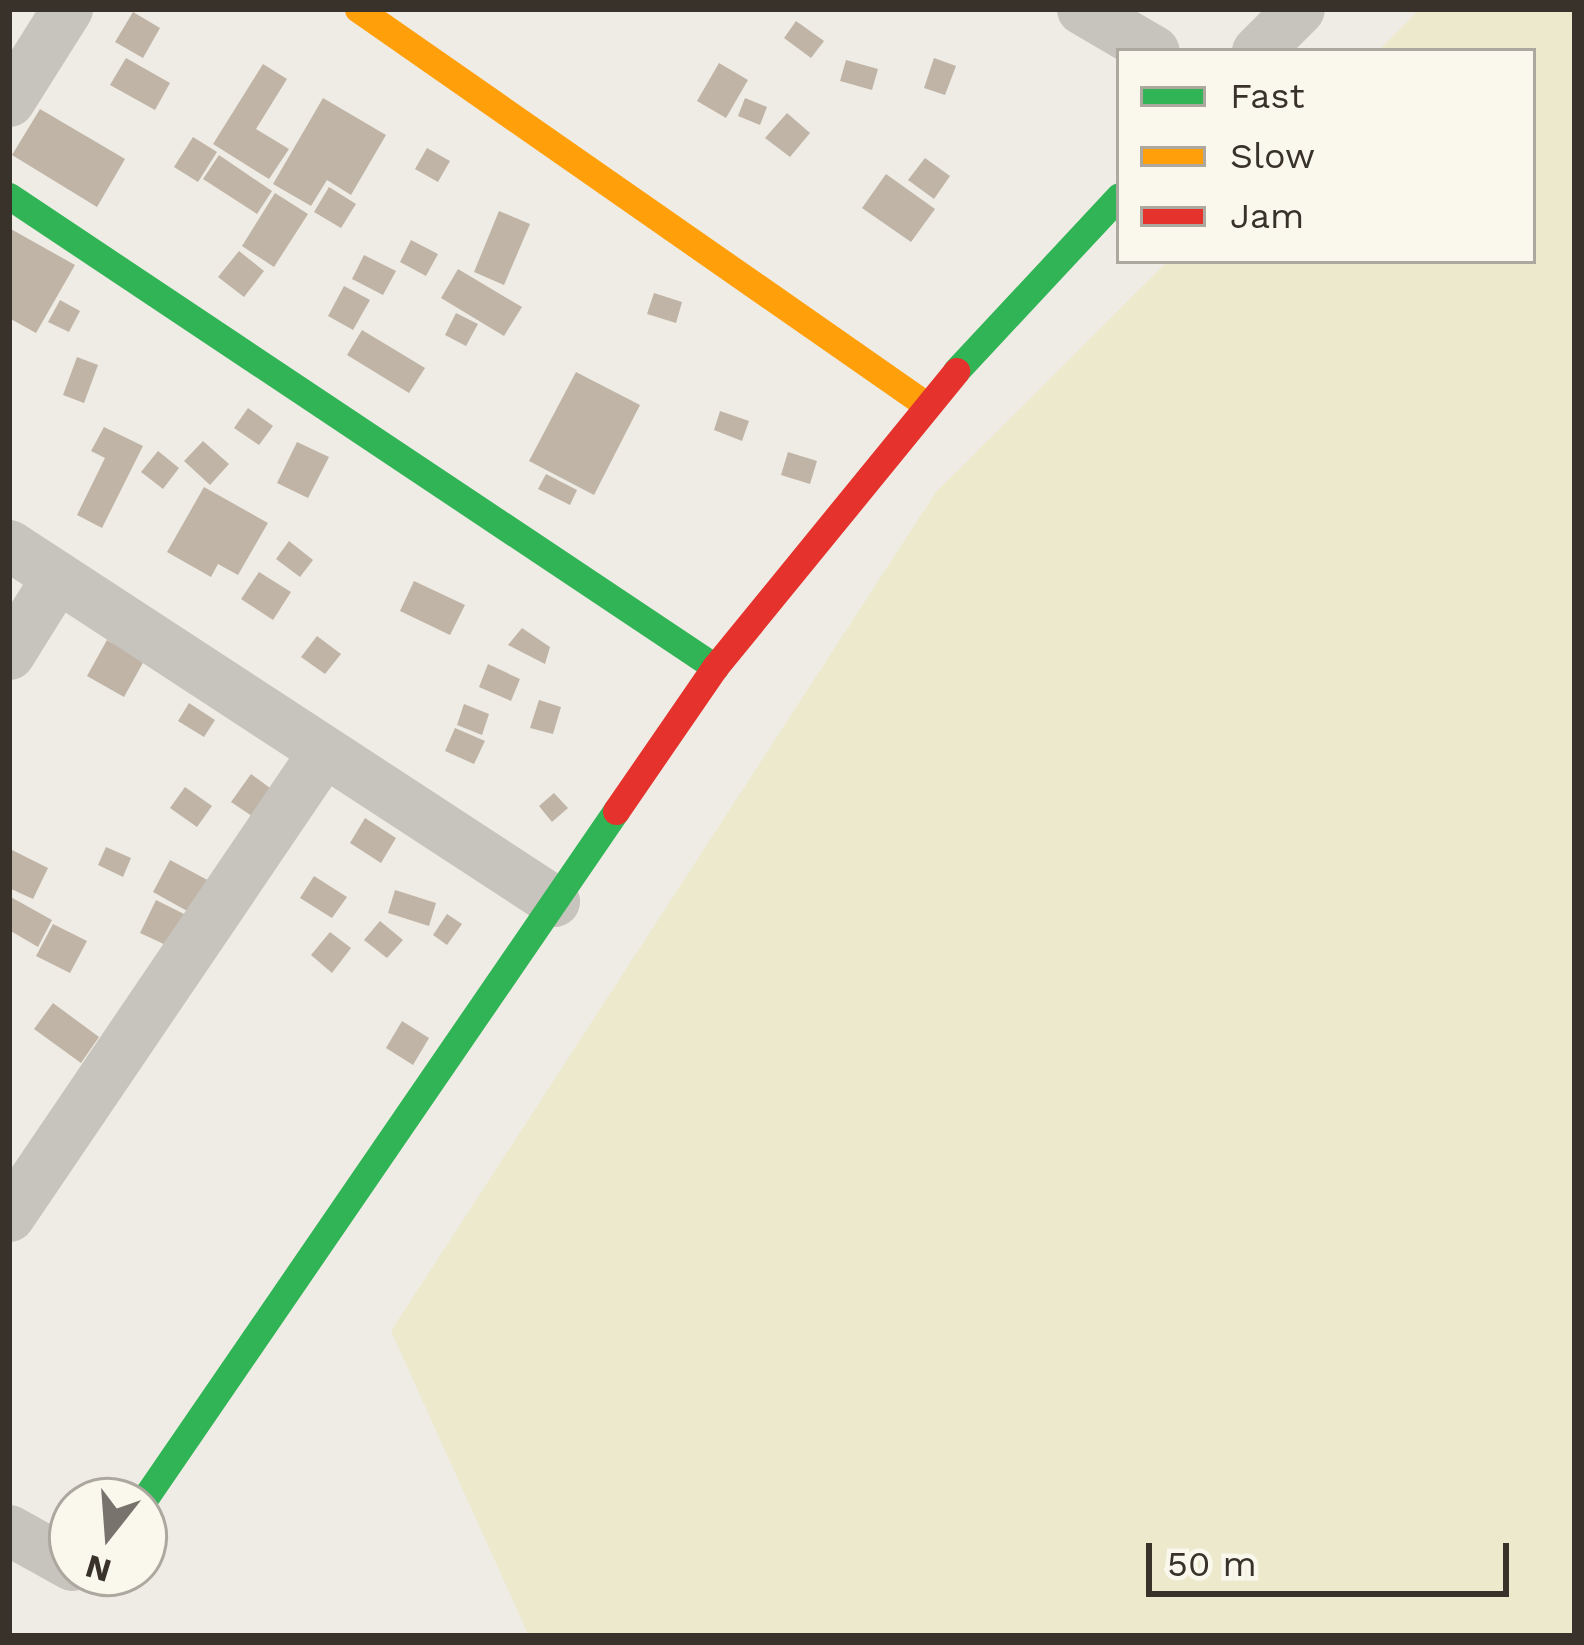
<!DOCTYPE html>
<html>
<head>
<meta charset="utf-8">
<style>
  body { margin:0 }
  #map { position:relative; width:1584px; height:1645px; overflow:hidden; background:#eeece4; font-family:"Work Sans",sans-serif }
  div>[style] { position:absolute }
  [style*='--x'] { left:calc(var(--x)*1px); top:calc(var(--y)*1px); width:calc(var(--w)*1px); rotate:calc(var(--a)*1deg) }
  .sand>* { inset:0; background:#ece9cc }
  .building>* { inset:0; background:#c0b4a7 }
  .street>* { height:51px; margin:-25.5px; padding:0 25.5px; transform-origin:25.5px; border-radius:25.5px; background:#c7c4bd }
  .fast>* { height:27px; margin:-13.5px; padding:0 13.5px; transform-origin:13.5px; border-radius:13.5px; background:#30b455 }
  .slow>* { height:27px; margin:-13.5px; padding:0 13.5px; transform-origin:13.5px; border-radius:13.5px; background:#ff9f0a }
  .jam>* { height:27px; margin:-13.5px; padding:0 13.5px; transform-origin:13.5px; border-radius:13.5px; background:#e5322d }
  span { translate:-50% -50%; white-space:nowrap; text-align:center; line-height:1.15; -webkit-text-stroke:10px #faf7ed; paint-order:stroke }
  .frame { position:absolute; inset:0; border:12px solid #38322b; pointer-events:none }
  .legend { position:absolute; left:1116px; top:48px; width:420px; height:216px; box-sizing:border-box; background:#faf7ed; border:3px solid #aca89f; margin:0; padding:15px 21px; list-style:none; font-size:36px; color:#38322b }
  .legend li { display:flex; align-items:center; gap:24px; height:60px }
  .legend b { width:60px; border:3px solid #aca89f }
  .north { position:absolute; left:48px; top:1477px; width:120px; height:120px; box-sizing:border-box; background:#faf7ed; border:3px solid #aca89f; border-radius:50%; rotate:197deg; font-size:33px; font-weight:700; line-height:48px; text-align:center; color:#38322b }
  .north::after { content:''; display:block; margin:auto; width:42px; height:54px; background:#78736c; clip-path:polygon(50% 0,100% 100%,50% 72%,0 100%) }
  .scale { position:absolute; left:1146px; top:1543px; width:363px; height:54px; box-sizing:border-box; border:6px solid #38322b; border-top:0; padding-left:15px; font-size:36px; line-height:42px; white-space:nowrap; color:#38322b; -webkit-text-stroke:9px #faf7ed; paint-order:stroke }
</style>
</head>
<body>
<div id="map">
  <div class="sand">
    <div style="clip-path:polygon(1420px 9px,1575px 9px,1575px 1636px,529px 1636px,391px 1331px,936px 492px,1168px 261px,1533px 261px,1533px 51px,1378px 51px)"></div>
  </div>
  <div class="building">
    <div style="clip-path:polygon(133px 12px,160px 28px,143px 58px,115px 42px)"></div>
    <div style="clip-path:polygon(796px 21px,824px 41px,811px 58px,784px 38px)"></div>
    <div style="clip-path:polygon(126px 58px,170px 83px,155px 110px,110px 85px)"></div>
    <div style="clip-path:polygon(934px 58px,956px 66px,945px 95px,924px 88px)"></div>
    <div style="clip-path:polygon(846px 60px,878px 69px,872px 90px,840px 81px)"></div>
    <div style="clip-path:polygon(719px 63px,748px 80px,726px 118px,697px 101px)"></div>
    <div style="clip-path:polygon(263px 64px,287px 79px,256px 129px,289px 149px,269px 179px,213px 144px)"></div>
    <div style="clip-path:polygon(323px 98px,386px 135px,351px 195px,327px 180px,311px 206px,273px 184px)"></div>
    <div style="clip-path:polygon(745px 98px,767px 107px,760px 125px,738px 116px)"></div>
    <div style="clip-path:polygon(40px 109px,125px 159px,97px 207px,12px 155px)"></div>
    <div style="clip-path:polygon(787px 113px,810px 133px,790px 157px,765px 138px)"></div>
    <div style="clip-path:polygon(193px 137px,217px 152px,198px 182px,174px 167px)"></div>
    <div style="clip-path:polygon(427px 148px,450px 161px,438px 182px,415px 169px)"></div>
    <div style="clip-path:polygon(219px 155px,272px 191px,257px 214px,203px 179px)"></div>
    <div style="clip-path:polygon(925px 158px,950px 176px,934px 199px,908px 180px)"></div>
    <div style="clip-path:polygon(886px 174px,935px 209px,911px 242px,862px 208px)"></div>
    <div style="clip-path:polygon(329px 187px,356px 204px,341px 228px,314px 212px)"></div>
    <div style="clip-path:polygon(275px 193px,308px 214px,274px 267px,242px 246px)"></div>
    <div style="clip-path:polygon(499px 211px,530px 224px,504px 285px,474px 272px)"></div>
    <div style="clip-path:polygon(9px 228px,75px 265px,36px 333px,9px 318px)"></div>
    <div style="clip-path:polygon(411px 240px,438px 254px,426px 276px,400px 262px)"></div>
    <div style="clip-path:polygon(239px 251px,264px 271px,244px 297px,218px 277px)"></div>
    <div style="clip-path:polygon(364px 255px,396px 271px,383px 295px,352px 279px)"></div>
    <div style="clip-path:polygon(458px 269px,522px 307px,504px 336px,441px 298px)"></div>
    <div style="clip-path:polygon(344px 286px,370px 300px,353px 330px,328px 316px)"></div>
    <div style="clip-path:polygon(654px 293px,682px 302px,676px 323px,647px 314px)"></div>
    <div style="clip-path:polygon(60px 300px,80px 311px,69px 332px,48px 322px)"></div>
    <div style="clip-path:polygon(456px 313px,478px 324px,466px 346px,445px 335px)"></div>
    <div style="clip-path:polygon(362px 330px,425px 368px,409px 393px,347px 355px)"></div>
    <div style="clip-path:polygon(77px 357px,98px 365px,84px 403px,63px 395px)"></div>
    <div style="clip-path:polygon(576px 372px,640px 405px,594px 495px,529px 461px)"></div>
    <div style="clip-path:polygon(248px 408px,273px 426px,259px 445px,234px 428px)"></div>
    <div style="clip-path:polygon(720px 411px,749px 421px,742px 441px,714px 430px)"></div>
    <div style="clip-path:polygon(104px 427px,143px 446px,102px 528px,77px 515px,105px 458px,91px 451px)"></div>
    <div style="clip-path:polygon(203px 441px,229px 464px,210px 485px,184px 461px)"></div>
    <div style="clip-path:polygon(297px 442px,329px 457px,308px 498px,277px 483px)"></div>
    <div style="clip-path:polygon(158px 451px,179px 468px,163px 489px,141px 472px)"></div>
    <div style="clip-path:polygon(788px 452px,817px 461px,810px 484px,781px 475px)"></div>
    <div style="clip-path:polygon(546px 474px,577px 490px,570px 505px,538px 489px)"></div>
    <div style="clip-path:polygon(204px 487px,268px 523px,238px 575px,218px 564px,211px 577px,167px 552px)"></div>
    <div style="clip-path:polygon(289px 541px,313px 560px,300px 577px,276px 559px)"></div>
    <div style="clip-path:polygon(259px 572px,291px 592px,273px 620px,241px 599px)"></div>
    <div style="clip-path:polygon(414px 581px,465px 605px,450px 635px,400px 611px)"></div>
    <div style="clip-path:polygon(522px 628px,550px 647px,545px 664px,508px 645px)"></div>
    <div style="clip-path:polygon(317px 636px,341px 654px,325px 674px,301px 657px)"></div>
    <div style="clip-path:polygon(107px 640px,144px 661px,124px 697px,87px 676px)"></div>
    <div style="clip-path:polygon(488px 664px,520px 679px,511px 701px,479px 687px)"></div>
    <div style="clip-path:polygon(539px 700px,561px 707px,553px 734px,530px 728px)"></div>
    <div style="clip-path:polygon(189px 703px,215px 720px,204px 737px,178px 721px)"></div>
    <div style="clip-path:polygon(464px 704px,489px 714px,482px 735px,457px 725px)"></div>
    <div style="clip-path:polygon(455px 728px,485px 741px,474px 764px,445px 751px)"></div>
    <div style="clip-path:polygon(251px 774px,277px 793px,258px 820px,231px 802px)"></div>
    <div style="clip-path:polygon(185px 787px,212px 806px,197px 827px,170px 808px)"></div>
    <div style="clip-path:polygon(554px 793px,568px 808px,552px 822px,539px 806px)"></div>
    <div style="clip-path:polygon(365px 818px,396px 838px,381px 863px,350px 843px)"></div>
    <div style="clip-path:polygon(106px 847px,131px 858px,123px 877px,98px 865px)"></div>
    <div style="clip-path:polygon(12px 850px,48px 868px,33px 899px,9px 888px)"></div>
    <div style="clip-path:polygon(170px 860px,215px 884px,198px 917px,153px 892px)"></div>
    <div style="clip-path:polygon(314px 876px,347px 897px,332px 918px,300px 898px)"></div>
    <div style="clip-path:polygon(395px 890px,436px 903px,429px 926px,388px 913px)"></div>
    <div style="clip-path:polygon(9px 896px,52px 920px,38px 947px,9px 930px)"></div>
    <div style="clip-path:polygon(156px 900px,196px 920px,181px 952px,140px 933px)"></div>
    <div style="clip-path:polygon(447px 914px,462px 924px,447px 945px,433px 935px)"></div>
    <div style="clip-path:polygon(380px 921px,403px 940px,387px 958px,364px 940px)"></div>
    <div style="clip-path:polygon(53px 924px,87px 941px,70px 973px,36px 956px)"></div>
    <div style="clip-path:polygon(330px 932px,351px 948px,332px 973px,311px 955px)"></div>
    <div style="clip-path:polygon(53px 1003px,99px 1037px,81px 1063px,34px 1029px)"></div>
    <div style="clip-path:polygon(402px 1021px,429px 1038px,413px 1065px,386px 1048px)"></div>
  </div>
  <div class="street">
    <div style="--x:1082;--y:9;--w:83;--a:30.3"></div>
    <div style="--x:1257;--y:51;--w:59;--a:-45"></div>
    <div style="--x:9;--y:101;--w:109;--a:-57.8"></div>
    <div style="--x:9;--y:545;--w:651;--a:33.15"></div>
    <div style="--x:9;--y:654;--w:91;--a:-58.1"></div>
    <div style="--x:9;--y:1216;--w:558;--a:-55.88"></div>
    <div style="--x:9;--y:1530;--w:72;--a:29.1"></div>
  </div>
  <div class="fast">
    <div style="--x:9;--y:196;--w:849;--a:33.71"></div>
    <div style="--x:956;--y:371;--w:239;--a:-47"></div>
    <div style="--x:143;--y:1501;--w:837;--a:-55.57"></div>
  </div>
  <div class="slow">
    <div style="--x:358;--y:9;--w:691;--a:34.86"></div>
  </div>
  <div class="jam">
    <div style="--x:616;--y:811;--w:175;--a:-55.5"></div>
    <div style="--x:715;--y:667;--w:382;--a:-50.8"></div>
  </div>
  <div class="frame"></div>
  <ul class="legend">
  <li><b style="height:15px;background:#30b455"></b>Fast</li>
  <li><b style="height:15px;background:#ff9f0a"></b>Slow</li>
  <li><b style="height:15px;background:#e5322d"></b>Jam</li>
  </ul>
  <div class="north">N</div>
  <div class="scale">50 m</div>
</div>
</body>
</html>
